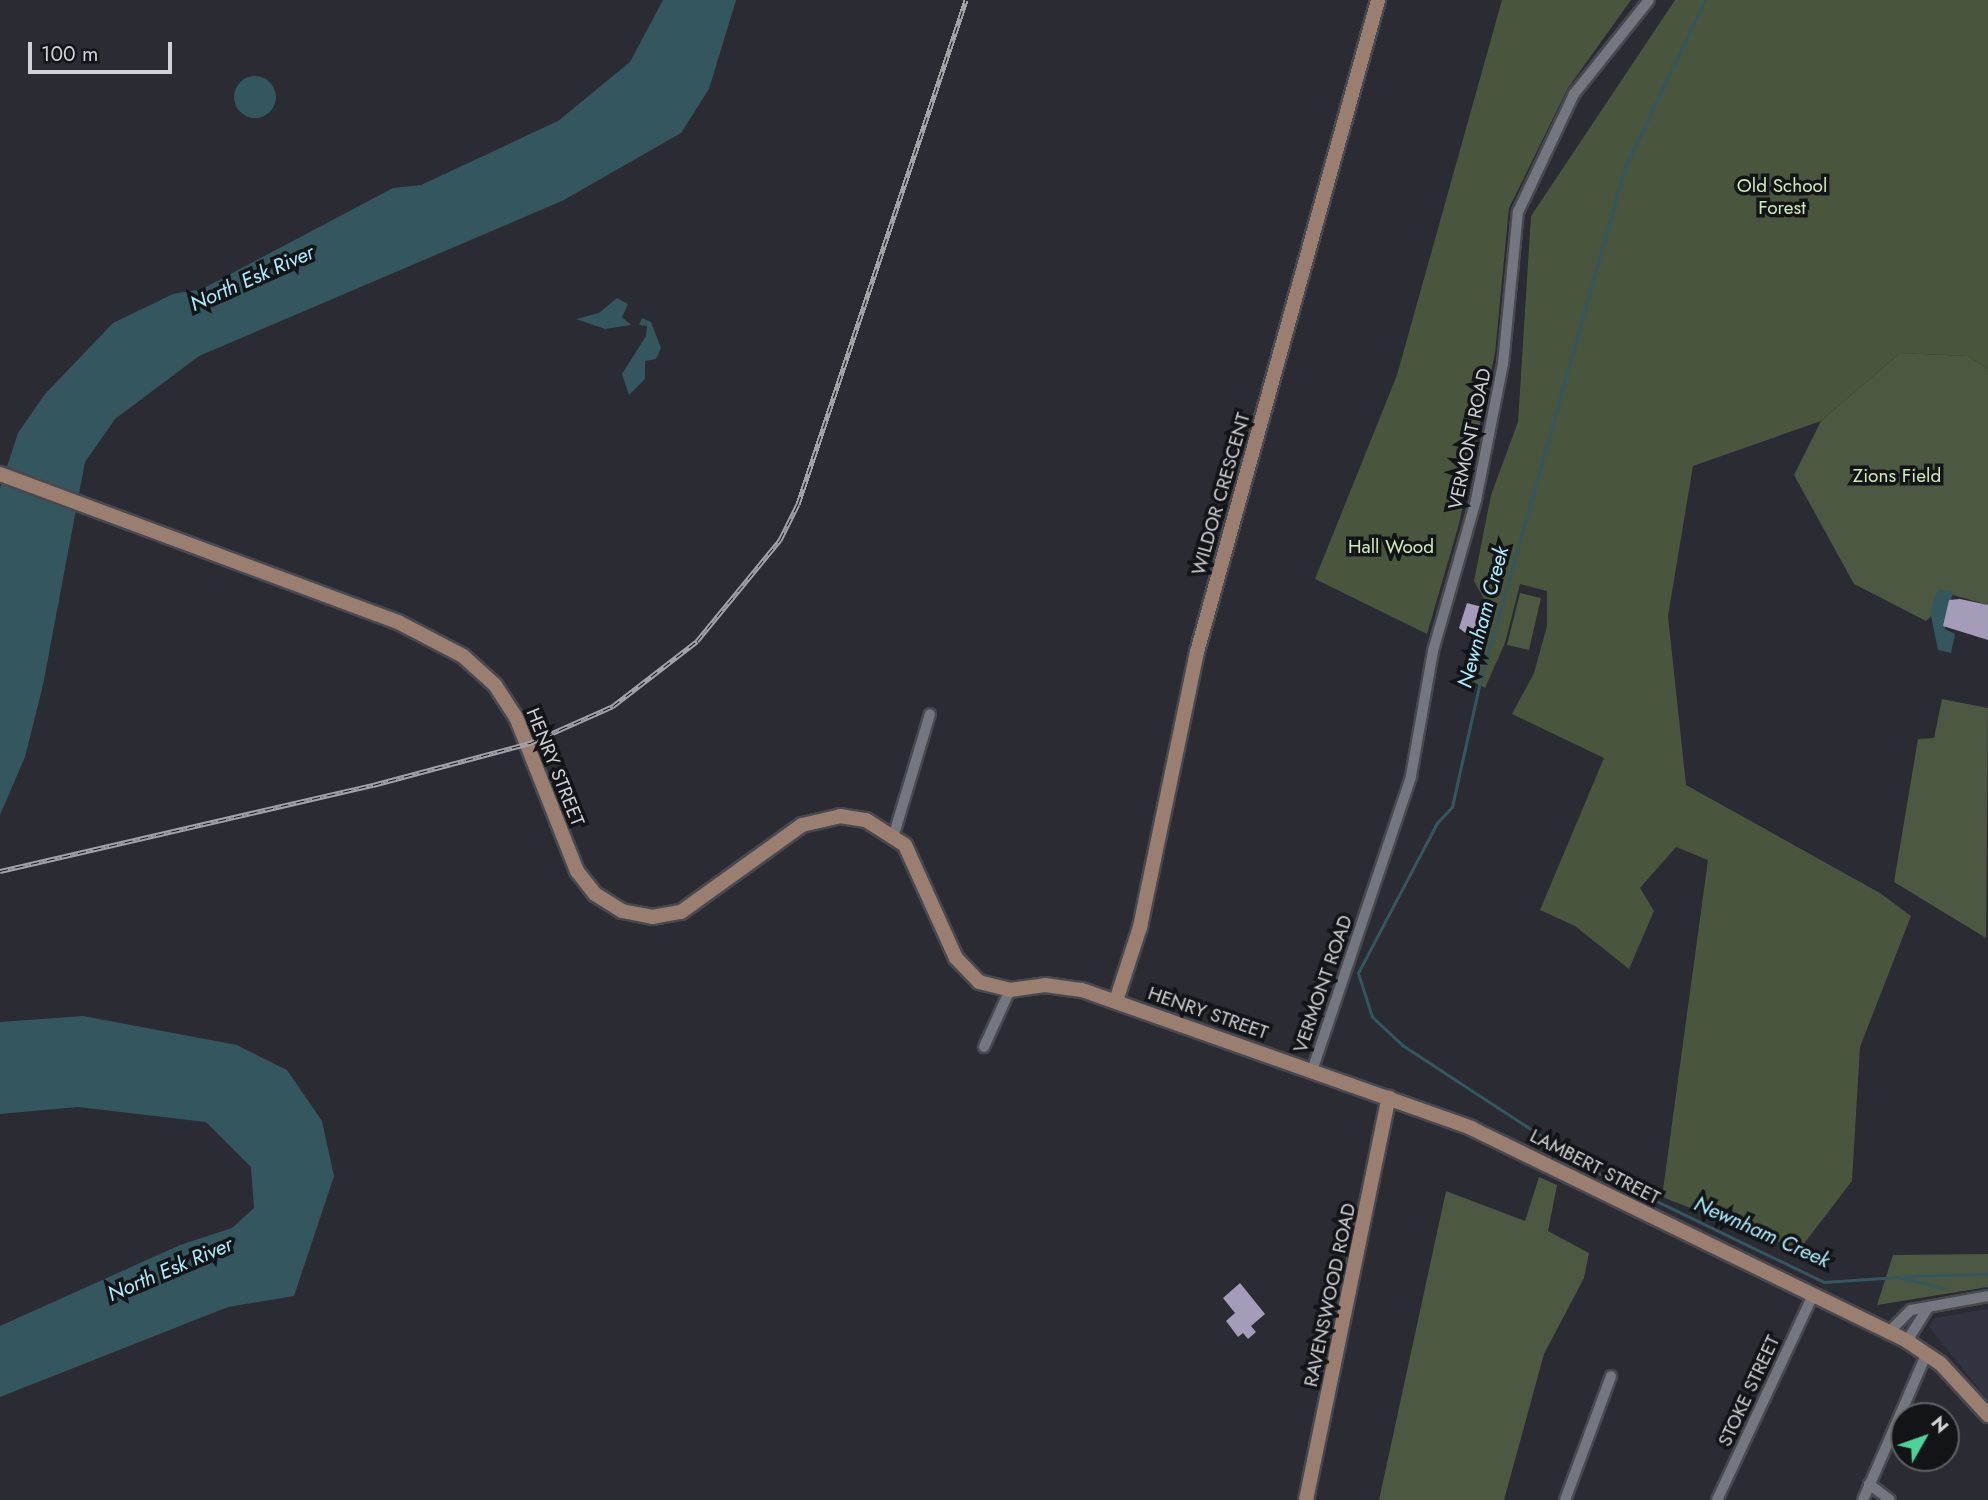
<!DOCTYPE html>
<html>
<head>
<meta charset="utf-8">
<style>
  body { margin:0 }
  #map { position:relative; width:1988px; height:1500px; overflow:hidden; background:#2a2b33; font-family:Jost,sans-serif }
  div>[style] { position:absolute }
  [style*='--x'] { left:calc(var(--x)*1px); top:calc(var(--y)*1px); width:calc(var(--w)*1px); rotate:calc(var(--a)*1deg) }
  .built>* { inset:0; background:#323442 }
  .green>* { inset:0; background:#4c5841 }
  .forest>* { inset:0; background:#49553d }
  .water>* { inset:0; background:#34565f }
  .round { border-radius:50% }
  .stream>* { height:2.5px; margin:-1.25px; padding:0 1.25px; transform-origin:1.25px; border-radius:1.25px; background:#34565f }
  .building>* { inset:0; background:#a49cb8 }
  .roads { filter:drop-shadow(2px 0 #48494f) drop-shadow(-2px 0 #48494f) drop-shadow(0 2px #48494f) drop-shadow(0 -2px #48494f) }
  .street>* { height:10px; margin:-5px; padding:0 5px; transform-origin:5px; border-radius:5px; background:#757780 }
  .secondary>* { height:14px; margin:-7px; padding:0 7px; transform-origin:7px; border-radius:7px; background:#9a7f70 }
  .rail>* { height:5px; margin-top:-2.5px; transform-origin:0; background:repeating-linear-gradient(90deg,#131417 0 8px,#a2a3a8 0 16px); box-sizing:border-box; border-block:2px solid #a2a3a8 }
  span { translate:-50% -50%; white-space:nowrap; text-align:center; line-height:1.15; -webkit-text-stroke:7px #131417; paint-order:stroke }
  .park-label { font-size:19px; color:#d0eab8 }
  .street-label { font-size:19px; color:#d0d1d6 }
  .water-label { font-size:21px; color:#a9ecfe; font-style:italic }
  .north { position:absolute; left:1890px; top:1402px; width:70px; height:70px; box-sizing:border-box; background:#131417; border:2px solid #5f6063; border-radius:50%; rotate:50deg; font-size:19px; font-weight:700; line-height:28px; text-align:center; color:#d0d1d6 }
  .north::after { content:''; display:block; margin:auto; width:24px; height:32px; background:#4cd39a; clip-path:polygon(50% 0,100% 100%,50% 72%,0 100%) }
  .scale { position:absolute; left:28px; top:42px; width:144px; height:32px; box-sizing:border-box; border:4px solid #d0d1d6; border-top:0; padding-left:9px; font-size:21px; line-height:24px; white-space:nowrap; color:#d0d1d6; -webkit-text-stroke:5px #131417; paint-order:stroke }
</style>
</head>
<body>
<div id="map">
  <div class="built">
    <div style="clip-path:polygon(1988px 1309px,1988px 1400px,1929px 1327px,1935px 1318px)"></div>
  </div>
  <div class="green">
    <div style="clip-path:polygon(1900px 353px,1968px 356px,1988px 369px,1988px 605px,1953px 595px,1926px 621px,1854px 584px,1794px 475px,1821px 421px)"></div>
    <div style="clip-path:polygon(1520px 593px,1541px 598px,1529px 650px,1507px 645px)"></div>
    <div style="clip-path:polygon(1942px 699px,1988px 708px,1986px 938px,1894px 882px,1918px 739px,1934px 738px)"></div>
    <div style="clip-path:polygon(1539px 1177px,1557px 1185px,1548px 1231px,1589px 1253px,1584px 1278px,1544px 1354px,1504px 1500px,1379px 1500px,1446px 1191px,1525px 1221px)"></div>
    <div style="clip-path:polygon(1988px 1254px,1988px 1287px,1877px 1305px,1893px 1255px)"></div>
  </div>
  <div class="forest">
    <div style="clip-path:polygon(1502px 0,1631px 0,1568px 88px,1509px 208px,1495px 353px,1459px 524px,1427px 634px,1315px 579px,1397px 375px)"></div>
    <div style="clip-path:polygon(1675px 0,1988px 0,1988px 369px,1968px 356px,1900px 353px,1821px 421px,1693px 466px,1668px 616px,1686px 785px,1880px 893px,1911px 916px,1860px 1047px,1852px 1181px,1799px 1250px,1662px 1197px,1708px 860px,1676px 847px,1640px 888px,1654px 911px,1629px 969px,1575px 926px,1540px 910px,1604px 758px,1512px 714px,1534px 673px,1547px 626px,1547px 591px,1520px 584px,1505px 643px,1485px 688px,1470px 680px,1480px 639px,1470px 633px,1491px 625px,1493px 615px,1474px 581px,1491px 495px,1518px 422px,1531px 216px)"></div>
  </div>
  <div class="water">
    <div style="clip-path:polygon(663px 0,736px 0,709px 89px,681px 133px,562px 201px,199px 356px,115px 419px,85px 462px,43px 685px,25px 757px,0 815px,0 488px,18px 433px,45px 394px,113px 323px,173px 294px,202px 289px,393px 188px,421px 185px,558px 121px,630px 62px)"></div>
    <div class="round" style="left:234px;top:76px;width:42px;height:42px"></div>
    <div style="clip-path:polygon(617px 298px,628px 304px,622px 317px,631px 325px,605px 329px,576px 319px,599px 313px)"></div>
    <div style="clip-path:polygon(642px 318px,651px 322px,661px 348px,656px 359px,645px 361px,645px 379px,629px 395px,622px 374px,646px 336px,647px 326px,639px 325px)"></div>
    <div style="clip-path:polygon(1938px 590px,1953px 591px,1945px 629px,1955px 634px,1951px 653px,1938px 650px,1930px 611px)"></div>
    <div style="clip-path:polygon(83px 1016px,237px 1045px,287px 1070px,322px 1121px,334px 1176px,294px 1296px,228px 1307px,0 1397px,0 1326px,180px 1245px,232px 1228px,254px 1208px,251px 1167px,206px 1122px,78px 1107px,0 1114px,0 1022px)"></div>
  </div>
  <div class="stream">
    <div style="--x:1559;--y:1148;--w:186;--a:-146.8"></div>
    <div style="--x:1403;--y:1046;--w:42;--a:-136.9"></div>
    <div style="--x:1372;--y:1017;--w:46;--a:-107.7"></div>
    <div style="--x:1358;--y:973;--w:170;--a:-62.2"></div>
    <div style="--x:1437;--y:823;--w:22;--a:-47"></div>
    <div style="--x:1452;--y:807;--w:124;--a:-77.4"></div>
    <div style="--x:1479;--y:686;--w:539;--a:-74.29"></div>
    <div style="--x:1625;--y:167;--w:185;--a:-64.4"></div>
    <div style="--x:1578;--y:1163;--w:273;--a:25.8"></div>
    <div style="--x:1824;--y:1282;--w:74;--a:-3.9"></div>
    <div style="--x:1898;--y:1277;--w:47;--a:13.4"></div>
    <div style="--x:1904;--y:1276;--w:84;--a:-1.4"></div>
  </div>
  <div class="building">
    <div style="clip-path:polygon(1960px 599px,1988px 605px,1988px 640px,1943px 626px,1949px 600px)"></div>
    <div style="clip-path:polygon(1467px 603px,1486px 608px,1481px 628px,1475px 626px,1469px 636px,1459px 628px)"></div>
    <div style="clip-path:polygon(1240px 1283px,1265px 1314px,1251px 1326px,1256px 1332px,1248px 1339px,1243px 1333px,1238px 1337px,1226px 1321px,1235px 1313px,1223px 1298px)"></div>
  </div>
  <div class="roads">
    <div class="street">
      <div style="--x:894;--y:834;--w:125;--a:-73.3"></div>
      <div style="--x:984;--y:1047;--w:63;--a:-65.5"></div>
      <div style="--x:1312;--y:1071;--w:311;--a:-71.4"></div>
      <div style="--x:1411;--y:776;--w:127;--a:-80"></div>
      <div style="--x:1433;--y:651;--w:157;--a:-74.1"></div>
      <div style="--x:1476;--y:500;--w:139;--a:-78.8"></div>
      <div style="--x:1503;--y:364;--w:153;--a:-84.4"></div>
      <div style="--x:1518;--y:212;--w:131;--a:-64.6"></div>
      <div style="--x:1574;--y:94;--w:120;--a:-51.4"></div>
      <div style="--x:1889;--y:1332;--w:31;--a:-45"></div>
      <div style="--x:1911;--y:1310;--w:78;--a:-10.3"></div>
      <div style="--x:1907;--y:1341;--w:38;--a:-58"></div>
      <div style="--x:1869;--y:1484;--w:26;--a:37"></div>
      <div style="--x:1565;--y:1500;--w:132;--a:-69.6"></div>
      <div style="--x:1717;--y:1500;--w:224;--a:-64.9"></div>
      <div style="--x:1863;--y:1500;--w:160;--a:-66.5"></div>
    </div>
    <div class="secondary">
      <div style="--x:0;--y:474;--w:425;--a:20.4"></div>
      <div style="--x:398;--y:622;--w:73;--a:27.6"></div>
      <div style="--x:463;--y:656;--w:43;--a:42.2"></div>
      <div style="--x:495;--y:685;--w:38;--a:57"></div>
      <div style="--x:516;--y:717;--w:166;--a:68.4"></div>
      <div style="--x:577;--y:871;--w:29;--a:52"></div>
      <div style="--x:595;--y:894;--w:32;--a:32"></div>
      <div style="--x:622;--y:911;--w:31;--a:11"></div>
      <div style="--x:652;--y:917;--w:29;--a:-10"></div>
      <div style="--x:681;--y:912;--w:149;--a:-35.7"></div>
      <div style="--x:802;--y:825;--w:39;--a:-13"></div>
      <div style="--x:840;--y:816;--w:26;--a:9"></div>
      <div style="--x:866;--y:820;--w:46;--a:32.7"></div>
      <div style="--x:905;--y:845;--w:124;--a:65.7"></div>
      <div style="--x:956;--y:958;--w:33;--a:46"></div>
      <div style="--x:979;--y:982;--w:32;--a:14"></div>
      <div style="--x:1010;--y:990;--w:35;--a:-8"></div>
      <div style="--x:1045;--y:985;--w:37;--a:8"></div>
      <div style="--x:1082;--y:990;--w:413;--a:19.5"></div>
      <div style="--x:1471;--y:1128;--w:485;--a:26"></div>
      <div style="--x:1907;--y:1341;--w:40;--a:34"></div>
      <div style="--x:1940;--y:1363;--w:71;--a:47.3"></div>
      <div style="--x:1116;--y:1001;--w:78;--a:-72"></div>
      <div style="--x:1140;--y:927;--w:281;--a:-78.3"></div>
      <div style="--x:1197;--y:652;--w:677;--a:-74.48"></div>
      <div style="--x:1306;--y:1500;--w:411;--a:-78.4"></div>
    </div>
  </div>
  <div class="rail">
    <div style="--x:0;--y:871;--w:383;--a:-13"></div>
    <div style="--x:373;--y:785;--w:163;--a:-15"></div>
    <div style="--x:530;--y:743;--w:91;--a:-24"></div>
    <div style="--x:613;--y:706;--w:106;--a:-37.7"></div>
    <div style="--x:697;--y:641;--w:131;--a:-50.6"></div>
    <div style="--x:780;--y:540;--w:40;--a:-63.4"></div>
    <div style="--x:798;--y:504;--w:531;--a:-71.57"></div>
  </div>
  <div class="park-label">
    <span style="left:1782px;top:197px">Old School<br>Forest</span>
    <span style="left:1897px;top:476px">Zions Field</span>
    <span style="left:1391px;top:547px">Hall Wood</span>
  </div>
  <div class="street-label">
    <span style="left:1470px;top:439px;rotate:-78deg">VERMONT ROAD</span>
    <span style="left:1221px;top:494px;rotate:-74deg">WILDOR CRESCENT</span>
    <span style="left:555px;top:767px;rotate:68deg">HENRY STREET</span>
    <span style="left:1323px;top:984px;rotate:-71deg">VERMONT ROAD</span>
    <span style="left:1208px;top:1013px;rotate:19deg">HENRY STREET</span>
    <span style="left:1595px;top:1167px;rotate:27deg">LAMBERT STREET</span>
    <span style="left:1330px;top:1295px;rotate:-78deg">RAVENSWOOD ROAD</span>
    <span style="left:1749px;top:1391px;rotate:-65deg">STOKE STREET</span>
  </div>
  <div class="water-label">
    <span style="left:252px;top:278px;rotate:-24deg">North Esk River</span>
    <span style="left:1483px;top:617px;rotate:-75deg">Newnham Creek</span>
    <span style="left:1762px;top:1232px;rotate:24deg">Newnham Creek</span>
    <span style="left:170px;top:1269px;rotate:-23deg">North Esk River</span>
  </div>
  <div class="north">N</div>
  <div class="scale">100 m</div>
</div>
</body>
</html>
